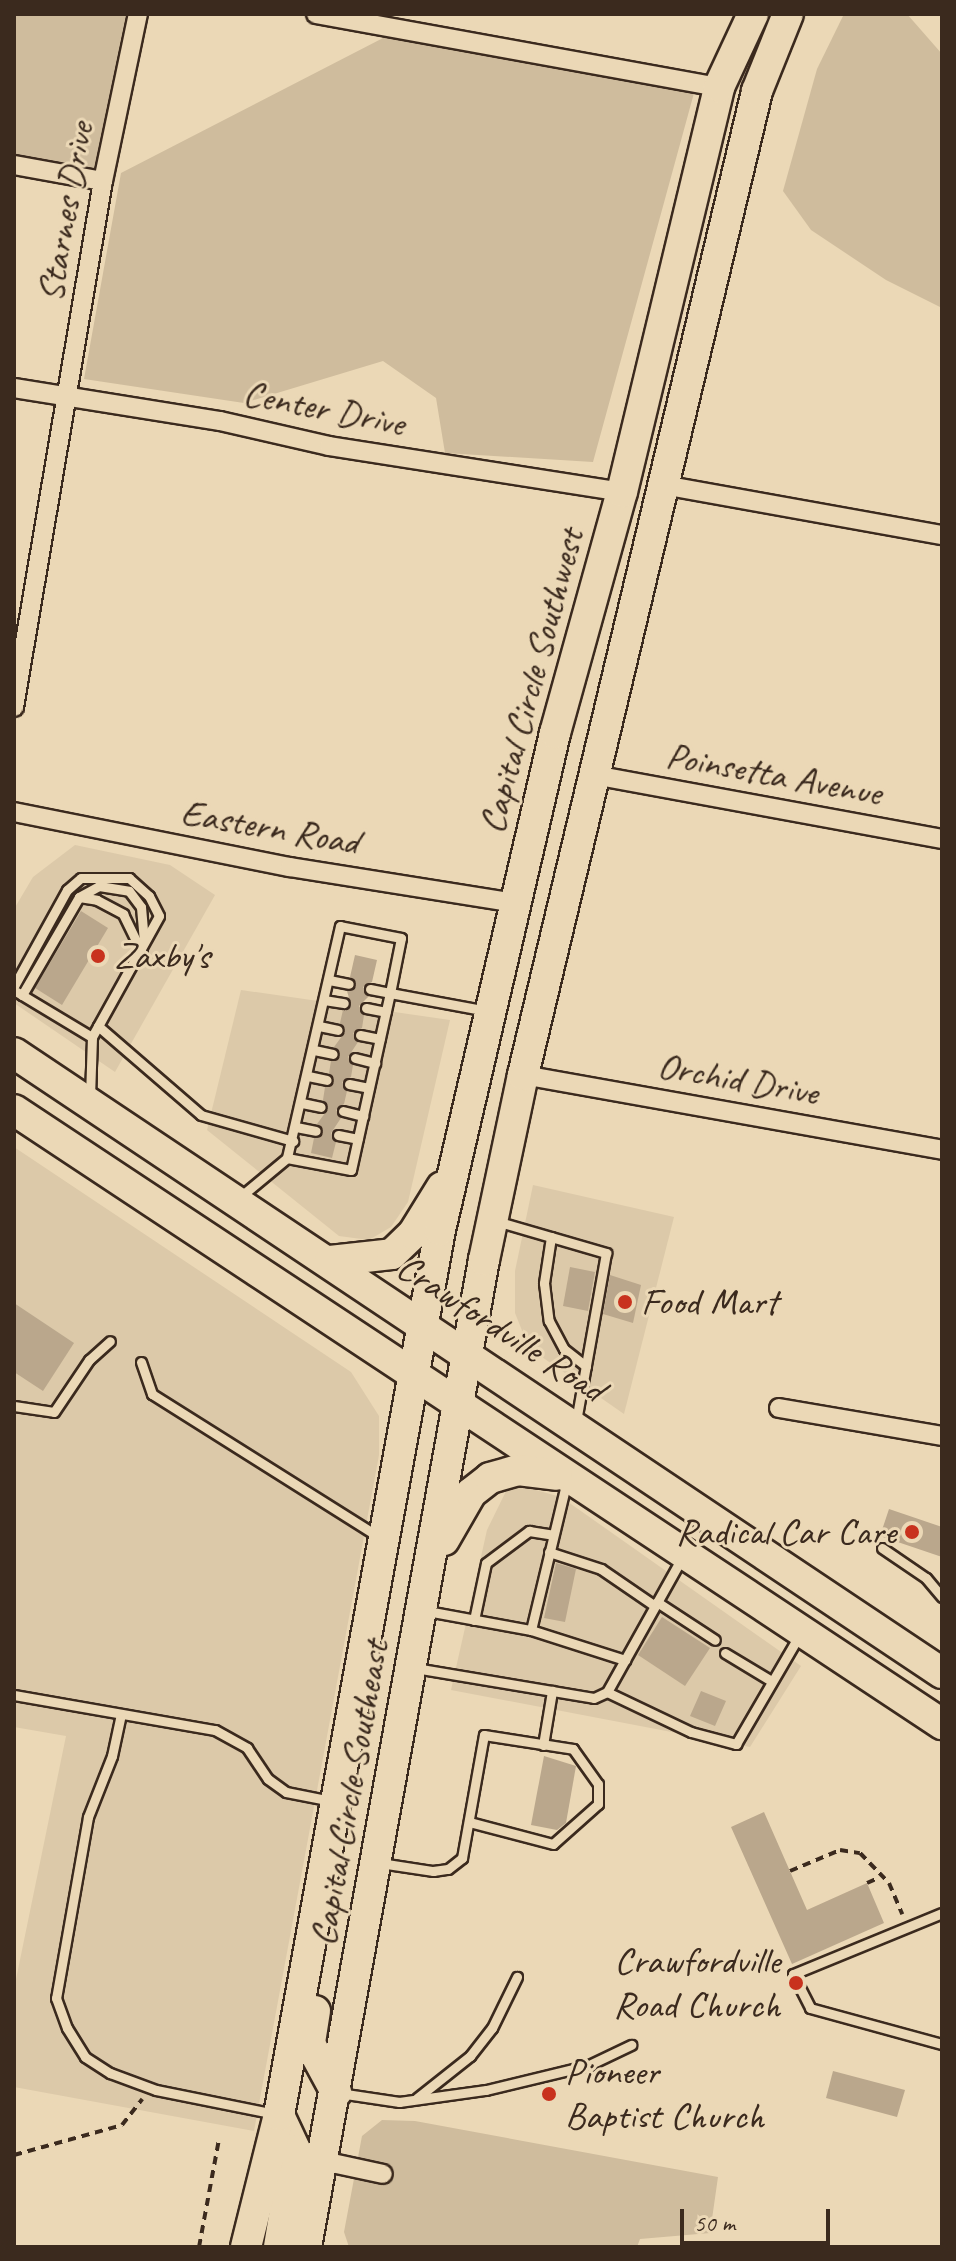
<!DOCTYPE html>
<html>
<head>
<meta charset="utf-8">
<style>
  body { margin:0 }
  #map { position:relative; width:956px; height:2261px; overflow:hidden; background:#ebd8b6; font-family:Caveat,sans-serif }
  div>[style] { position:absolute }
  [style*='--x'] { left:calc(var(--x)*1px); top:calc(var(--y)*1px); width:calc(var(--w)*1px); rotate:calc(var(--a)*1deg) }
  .built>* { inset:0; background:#dcc9a9 }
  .green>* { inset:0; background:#cfbc9d }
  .building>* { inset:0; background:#baa78c }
  .path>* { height:4px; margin-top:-2px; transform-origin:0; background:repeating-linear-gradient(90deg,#3b2a1e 0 8px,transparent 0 14px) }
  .roads { filter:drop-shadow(2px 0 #3b2a1e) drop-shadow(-2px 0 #3b2a1e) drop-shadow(0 2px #3b2a1e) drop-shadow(0 -2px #3b2a1e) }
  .service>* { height:9px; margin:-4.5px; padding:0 4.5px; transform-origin:4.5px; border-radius:4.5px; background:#ebd8b6 }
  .minor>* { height:18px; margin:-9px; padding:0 9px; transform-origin:9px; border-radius:9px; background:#ebd8b6 }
  .primary>* { height:30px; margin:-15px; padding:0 15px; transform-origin:15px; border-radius:15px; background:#ebd8b6 }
  .dots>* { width:22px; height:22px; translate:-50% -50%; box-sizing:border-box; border:4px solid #ebd8b6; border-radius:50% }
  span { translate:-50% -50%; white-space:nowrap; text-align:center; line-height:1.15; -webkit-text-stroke:6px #ebd8b6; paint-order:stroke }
  .street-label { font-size:38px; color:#3b2a1e }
  .poi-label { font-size:38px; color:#3b2a1e }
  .left { translate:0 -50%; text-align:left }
  .right { translate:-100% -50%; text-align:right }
  .frame { position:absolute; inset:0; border:16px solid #3b2a1e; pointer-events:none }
  .scale { position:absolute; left:680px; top:2209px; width:150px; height:36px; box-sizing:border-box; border:4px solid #3b2a1e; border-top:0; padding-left:10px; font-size:24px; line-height:28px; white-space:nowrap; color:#3b2a1e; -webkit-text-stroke:6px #ebd8b6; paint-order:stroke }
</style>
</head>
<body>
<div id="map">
  <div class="built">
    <div style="clip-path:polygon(75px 845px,170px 865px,215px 895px,115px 1072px,14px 1003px,14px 909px,33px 877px)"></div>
    <div style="clip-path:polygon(241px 990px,450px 1020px,408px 1202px,391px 1227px,369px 1240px,339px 1236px,207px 1130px)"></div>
    <div style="clip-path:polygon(14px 1147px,351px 1372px,379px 1416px,379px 1455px,254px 2131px,14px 2087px,14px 1989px,66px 1736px,14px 1727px)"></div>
    <div style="clip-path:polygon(533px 1185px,674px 1217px,624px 1414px,529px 1348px,515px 1313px,515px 1271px)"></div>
    <div style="clip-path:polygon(510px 1483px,561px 1497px,801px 1666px,750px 1747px,451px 1690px,487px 1530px)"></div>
  </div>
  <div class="green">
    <div style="clip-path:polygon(14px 14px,126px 14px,94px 169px,14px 155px)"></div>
    <div style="clip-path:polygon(844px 14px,907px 14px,942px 54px,942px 308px,886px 280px,811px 230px,783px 191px,817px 69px)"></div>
    <div style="clip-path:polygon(385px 37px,694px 93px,593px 462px,445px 453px,436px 398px,383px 361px,244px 403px,84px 379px,121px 173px)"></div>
    <div style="clip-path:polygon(382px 2120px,415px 2121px,718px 2177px,710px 2233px,640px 2239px,637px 2247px,349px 2247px,344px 2232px,362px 2136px)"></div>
  </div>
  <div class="building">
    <div style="clip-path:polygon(81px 911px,108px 928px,62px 1005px,35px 988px)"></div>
    <div style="clip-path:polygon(355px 955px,377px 960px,372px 982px,363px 987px,369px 996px,359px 1006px,364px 1015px,362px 1028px,353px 1033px,358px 1042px,348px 1057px,353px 1065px,351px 1077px,342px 1082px,347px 1091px,344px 1104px,336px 1110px,341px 1118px,331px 1133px,336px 1142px,332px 1158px,311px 1153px,314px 1138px,323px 1133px,317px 1124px,328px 1109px,323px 1100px,325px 1087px,334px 1082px,329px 1073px,331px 1061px,340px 1056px,334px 1047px,345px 1032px,340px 1023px,343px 1010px,351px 1005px,347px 991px,356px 986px,350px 977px)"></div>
    <div style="clip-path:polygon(570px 1267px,595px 1272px,588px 1311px,563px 1306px)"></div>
    <div style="clip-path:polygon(610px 1275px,641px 1285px,633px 1323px,603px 1314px)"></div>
    <div style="clip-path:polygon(14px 1303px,74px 1343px,43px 1391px,14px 1372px)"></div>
    <div style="clip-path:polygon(889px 1509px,942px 1527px,942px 1557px,880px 1536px)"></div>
    <div style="clip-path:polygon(556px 1563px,576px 1569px,565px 1622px,544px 1618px)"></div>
    <div style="clip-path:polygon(662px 1617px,710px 1648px,685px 1686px,638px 1655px)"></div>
    <div style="clip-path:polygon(701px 1691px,726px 1701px,715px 1726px,690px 1716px)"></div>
    <div style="clip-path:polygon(544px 1756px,576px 1766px,566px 1823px,557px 1830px,531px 1825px)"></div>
    <div style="clip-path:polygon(764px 1812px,807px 1910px,867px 1883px,884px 1923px,792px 1964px,731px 1827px)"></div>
    <div style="clip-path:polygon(833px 2071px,905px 2090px,897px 2117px,826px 2098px)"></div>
  </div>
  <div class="path">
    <div style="--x:790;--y:1871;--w:54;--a:-22.8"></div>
    <div style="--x:840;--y:1850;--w:20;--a:9"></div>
    <div style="--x:860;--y:1853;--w:42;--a:46"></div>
    <div style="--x:889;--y:1883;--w:34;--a:67"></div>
    <div style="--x:867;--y:1883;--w:12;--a:-24"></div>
    <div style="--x:14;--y:2155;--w:112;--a:-15.5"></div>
    <div style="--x:122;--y:2125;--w:33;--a:-52"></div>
    <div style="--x:199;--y:2247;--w:110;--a:-79.5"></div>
  </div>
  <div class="roads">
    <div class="service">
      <div style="--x:79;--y:897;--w:23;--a:-29"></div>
      <div style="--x:99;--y:886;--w:30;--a:9"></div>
      <div style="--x:129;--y:891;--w:20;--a:53"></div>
      <div style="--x:141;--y:907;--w:34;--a:85"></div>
      <div style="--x:329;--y:980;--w:20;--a:11"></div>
      <div style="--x:14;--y:986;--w:110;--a:-61.1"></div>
      <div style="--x:67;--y:890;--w:18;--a:-41"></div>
      <div style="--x:81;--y:878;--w:48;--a:0"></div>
      <div style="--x:129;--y:878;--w:27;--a:42"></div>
      <div style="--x:149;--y:896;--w:22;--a:63"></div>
      <div style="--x:159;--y:916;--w:138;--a:119"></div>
      <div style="--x:92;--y:1037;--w:59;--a:91.9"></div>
      <div style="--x:370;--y:989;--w:20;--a:11"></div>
      <div style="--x:390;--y:993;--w:56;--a:-78.7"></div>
      <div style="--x:401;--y:938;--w:62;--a:-168.9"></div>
      <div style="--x:340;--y:926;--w:238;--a:102.9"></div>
      <div style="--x:287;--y:1158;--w:65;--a:10.6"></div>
      <div style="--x:351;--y:1170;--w:181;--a:-77.6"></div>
      <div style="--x:390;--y:993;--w:99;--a:10.5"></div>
      <div style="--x:17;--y:992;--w:87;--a:31"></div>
      <div style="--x:22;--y:995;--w:113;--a:-59.8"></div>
      <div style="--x:79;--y:897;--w:18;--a:9"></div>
      <div style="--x:97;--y:900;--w:30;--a:28"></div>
      <div style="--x:123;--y:914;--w:43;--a:64"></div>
      <div style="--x:324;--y:1000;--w:20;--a:9"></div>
      <div style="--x:366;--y:1008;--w:20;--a:11"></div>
      <div style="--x:98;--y:1026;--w:136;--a:40.8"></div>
      <div style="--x:201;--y:1115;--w:96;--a:15.8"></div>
      <div style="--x:319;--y:1026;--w:19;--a:12"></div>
      <div style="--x:360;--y:1035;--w:20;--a:11"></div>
      <div style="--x:314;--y:1050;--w:19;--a:12"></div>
      <div style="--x:355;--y:1058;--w:21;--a:14"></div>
      <div style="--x:308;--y:1076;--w:19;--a:12"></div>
      <div style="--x:349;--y:1084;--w:20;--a:11"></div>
      <div style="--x:302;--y:1103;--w:19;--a:12"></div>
      <div style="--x:343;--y:1111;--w:21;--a:14"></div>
      <div style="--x:296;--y:1127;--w:20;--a:11"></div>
      <div style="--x:338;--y:1135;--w:20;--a:11"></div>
      <div style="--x:240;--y:1197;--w:61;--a:-39.7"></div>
      <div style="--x:496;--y:1221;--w:115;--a:16.2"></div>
      <div style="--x:606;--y:1253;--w:172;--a:100.1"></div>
      <div style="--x:551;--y:1237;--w:47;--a:98.7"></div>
      <div style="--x:544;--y:1283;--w:38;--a:83"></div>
      <div style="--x:549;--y:1321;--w:32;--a:62"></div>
      <div style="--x:564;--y:1349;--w:28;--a:38"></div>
      <div style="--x:141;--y:1362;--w:34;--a:71"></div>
      <div style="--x:152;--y:1394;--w:271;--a:32.2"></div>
      <div style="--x:14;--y:1406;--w:40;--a:8.5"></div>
      <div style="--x:54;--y:1412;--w:63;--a:-56.1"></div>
      <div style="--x:89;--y:1360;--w:28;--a:-42"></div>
      <div style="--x:882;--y:1548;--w:53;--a:34.3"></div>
      <div style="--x:926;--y:1578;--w:25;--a:50"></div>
      <div style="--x:549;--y:1552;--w:55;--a:18.1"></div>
      <div style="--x:601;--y:1569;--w:65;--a:34.4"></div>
      <div style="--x:657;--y:1602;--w:69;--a:33.2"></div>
      <div style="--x:427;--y:1611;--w:106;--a:10.4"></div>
      <div style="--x:531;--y:1630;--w:99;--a:17.7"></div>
      <div style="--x:474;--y:1620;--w:58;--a:-78.1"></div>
      <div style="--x:486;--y:1563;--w:54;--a:-36.7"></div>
      <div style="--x:529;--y:1531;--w:24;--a:9"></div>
      <div style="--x:531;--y:1630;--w:154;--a:-76.5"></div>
      <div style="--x:725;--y:1653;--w:52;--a:31"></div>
      <div style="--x:415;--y:1668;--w:181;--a:9.5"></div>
      <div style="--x:594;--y:1698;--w:14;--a:-25"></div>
      <div style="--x:607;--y:1692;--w:154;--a:-60.8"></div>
      <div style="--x:607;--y:1692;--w:93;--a:25.5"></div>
      <div style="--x:691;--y:1732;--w:47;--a:14.9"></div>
      <div style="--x:736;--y:1744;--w:127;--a:-59.8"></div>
      <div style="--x:14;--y:1695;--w:204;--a:9.9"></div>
      <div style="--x:215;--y:1730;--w:37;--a:29"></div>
      <div style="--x:247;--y:1748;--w:37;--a:56"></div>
      <div style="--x:268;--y:1779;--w:22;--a:36"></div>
      <div style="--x:286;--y:1792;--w:47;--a:11.1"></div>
      <div style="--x:121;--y:1714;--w:43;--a:102.1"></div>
      <div style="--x:112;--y:1756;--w:66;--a:111.5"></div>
      <div style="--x:88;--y:1817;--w:184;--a:100"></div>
      <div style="--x:56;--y:1998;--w:32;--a:70"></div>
      <div style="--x:67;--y:2028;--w:34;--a:58"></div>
      <div style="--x:85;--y:2057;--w:30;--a:33"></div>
      <div style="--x:110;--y:2073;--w:49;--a:20.3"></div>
      <div style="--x:156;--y:2090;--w:121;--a:11.4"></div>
      <div style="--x:543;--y:1745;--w:55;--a:-80.5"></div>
      <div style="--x:380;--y:1863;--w:54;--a:8.6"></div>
      <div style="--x:433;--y:1871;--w:15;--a:-8"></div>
      <div style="--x:448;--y:1869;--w:18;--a:-38"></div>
      <div style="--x:462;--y:1858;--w:125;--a:-79.9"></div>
      <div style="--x:484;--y:1735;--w:90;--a:8.9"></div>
      <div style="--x:573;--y:1749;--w:43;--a:54.5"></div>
      <div style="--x:598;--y:1784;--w:20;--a:90"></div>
      <div style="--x:598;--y:1804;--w:60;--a:138.4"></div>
      <div style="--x:553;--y:1844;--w:87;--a:-165.3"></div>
      <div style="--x:942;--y:1913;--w:161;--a:157.7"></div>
      <div style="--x:793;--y:1974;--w:38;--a:63"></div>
      <div style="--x:810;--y:2008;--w:137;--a:15.3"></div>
      <div style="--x:339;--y:2093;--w:61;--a:8.5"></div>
      <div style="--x:399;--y:2102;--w:88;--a:-7.9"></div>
      <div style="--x:486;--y:2090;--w:106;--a:-13.6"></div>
      <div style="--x:589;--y:2065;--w:47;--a:-25.5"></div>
      <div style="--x:417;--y:2098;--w:68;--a:-38.4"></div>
      <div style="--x:470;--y:2056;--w:36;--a:-52"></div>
      <div style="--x:492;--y:2028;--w:57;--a:-63.9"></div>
    </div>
    <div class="minor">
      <div style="--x:316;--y:14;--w:410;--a:10.3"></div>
      <div style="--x:14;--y:165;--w:90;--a:10.2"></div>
      <div style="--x:14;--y:388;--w:209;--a:9.1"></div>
      <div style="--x:220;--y:421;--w:112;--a:12.9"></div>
      <div style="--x:329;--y:446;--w:297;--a:8.9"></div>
      <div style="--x:663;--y:485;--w:283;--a:10.2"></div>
      <div style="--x:14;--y:707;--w:533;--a:-80.4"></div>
      <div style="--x:103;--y:181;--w:171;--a:-78.2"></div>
      <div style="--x:594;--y:775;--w:354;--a:10.4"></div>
      <div style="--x:14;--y:812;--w:281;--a:11.3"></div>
      <div style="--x:290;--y:867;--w:228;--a:9.1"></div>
      <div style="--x:523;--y:1075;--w:426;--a:10.1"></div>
      <div style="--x:779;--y:1408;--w:165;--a:9.7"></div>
      <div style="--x:323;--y:2161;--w:61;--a:12.2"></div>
    </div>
    <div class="primary">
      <div style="--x:14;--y:1053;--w:1116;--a:33.75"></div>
      <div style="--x:14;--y:1110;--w:1113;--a:33.49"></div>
      <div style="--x:330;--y:1261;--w:62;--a:-6.4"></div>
      <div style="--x:392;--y:1254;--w:29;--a:-44"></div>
      <div style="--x:413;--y:1234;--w:55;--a:-58.3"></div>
      <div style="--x:444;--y:1540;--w:54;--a:-60.1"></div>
      <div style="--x:471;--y:1493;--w:24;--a:-38"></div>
      <div style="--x:490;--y:1478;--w:29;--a:-16"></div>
      <div style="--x:518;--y:1470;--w:39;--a:7"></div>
      <div style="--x:315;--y:2011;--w:33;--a:99"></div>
      <div style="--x:310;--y:2044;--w:55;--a:61.6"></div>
      <div style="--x:279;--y:2115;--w:38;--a:65"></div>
      <div style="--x:295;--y:2150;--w:98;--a:99.4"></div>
      <div style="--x:246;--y:2247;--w:136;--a:-76"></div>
      <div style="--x:279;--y:2115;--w:900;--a:-79.69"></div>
      <div style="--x:440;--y:1230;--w:510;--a:-76.97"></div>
      <div style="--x:555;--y:733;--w:250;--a:-74.5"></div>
      <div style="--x:622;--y:492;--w:416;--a:-76.5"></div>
      <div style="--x:719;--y:87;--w:81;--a:-65"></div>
      <div style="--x:306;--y:2247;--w:1003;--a:-79.78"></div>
      <div style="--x:484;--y:1260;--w:189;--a:-78.1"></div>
      <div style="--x:523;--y:1075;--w:1011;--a:-76.62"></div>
      <div style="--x:757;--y:91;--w:83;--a:-68.1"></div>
    </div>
  </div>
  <div class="dots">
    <div style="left:98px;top:956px;background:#c8321e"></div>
    <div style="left:625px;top:1302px;background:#c8321e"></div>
    <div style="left:912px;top:1532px;background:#c8321e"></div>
    <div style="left:796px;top:1983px;background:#c8321e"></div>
    <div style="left:549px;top:2094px;background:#c8321e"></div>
  </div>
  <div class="street-label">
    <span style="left:65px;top:212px;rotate:-80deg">Starnes Drive</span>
    <span style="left:324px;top:408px;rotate:11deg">Center Drive</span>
    <span style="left:531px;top:681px;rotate:-75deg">Capital Circle Southwest</span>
    <span style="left:774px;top:774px;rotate:10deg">Poinsetta Avenue</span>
    <span style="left:270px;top:827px;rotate:10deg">Eastern Road</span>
    <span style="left:738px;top:1079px;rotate:10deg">Orchid Drive</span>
    <span style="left:501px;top:1328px;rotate:33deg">Crawfordville Road</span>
    <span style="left:349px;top:1793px;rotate:-80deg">Capital Circle Southeast</span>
  </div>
  <div class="poi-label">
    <span class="left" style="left:114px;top:956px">Zaxby's</span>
    <span class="left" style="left:641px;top:1302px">Food Mart</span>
    <span class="right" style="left:896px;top:1532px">Radical Car Care</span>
    <span class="right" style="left:780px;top:1983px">Crawfordville<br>Road Church</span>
    <span class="left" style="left:565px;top:2094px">Pioneer<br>Baptist Church</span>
  </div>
  <div class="frame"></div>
  <div class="scale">50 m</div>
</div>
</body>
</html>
